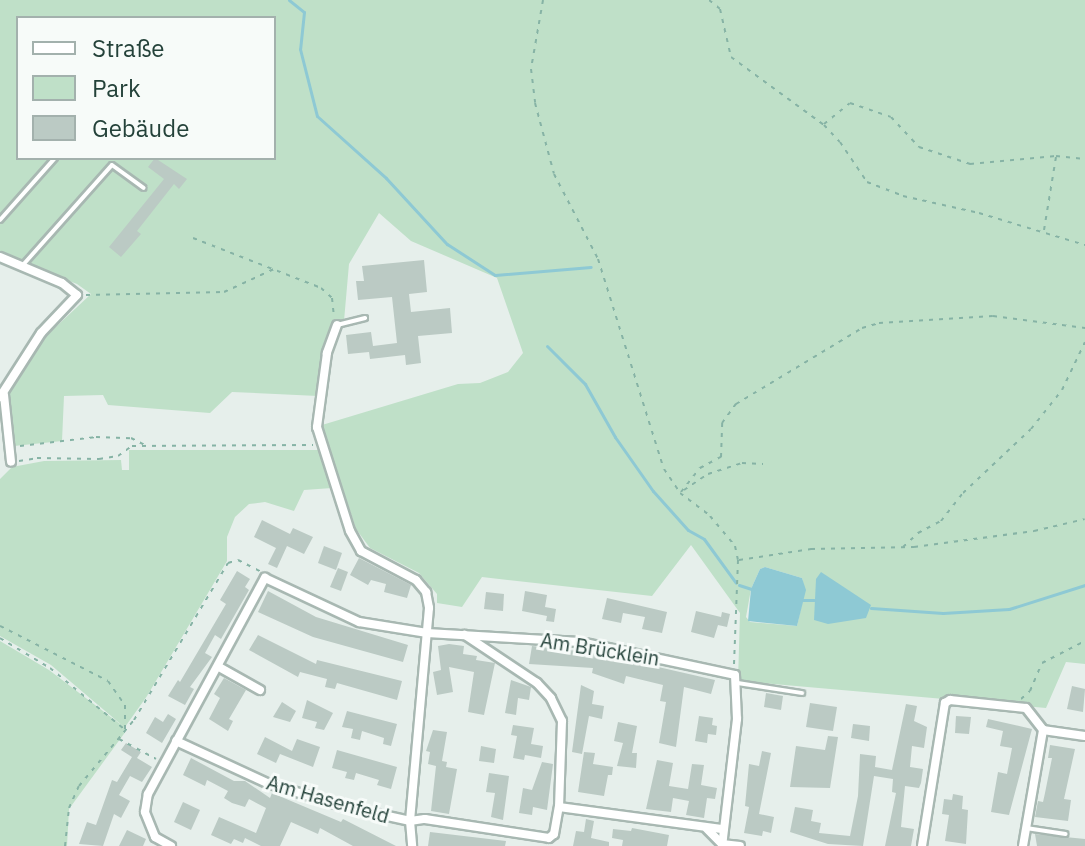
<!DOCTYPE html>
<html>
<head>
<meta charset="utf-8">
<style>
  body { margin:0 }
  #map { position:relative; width:1085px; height:846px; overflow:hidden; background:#e6efeb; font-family:"IBM Plex Sans",sans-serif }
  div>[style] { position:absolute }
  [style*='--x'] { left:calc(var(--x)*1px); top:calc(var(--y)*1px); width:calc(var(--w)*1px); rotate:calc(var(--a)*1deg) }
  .green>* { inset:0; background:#bfe0c8 }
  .water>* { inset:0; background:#8ec9d4 }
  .stream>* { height:3px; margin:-1.5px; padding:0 1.5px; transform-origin:1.5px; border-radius:1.5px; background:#8ec9d4 }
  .building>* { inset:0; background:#bbcac4 }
  .path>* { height:2px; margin-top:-1px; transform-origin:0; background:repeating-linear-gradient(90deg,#86b3a5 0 4px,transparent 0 10px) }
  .roads { filter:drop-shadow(2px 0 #a8b8b2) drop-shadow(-2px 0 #a8b8b2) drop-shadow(0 2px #a8b8b2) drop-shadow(0 -2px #a8b8b2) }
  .lane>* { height:4px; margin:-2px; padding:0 2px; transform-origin:2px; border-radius:2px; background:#fff }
  .street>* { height:8px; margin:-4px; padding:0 4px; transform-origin:4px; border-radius:4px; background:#fff }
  span { translate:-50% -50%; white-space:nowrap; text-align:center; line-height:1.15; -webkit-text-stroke:6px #f7fbf9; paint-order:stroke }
  .street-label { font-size:20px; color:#24423a }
  .legend { position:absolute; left:16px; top:16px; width:260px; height:144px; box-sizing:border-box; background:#f7fbf9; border:2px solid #a3b1ad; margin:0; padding:10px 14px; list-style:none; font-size:24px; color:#24423a }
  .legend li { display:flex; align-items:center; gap:16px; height:40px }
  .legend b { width:40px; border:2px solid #a3b1ad }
</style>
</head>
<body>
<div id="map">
  <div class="green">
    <div style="clip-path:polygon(evenodd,0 0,1085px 0,1085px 664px,1066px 662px,1046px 708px,738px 681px,740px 613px,691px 545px,652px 596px,482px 577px,462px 607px,437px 603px,437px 594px,419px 573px,370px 548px,356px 529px,322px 425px,458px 384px,480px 383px,508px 372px,523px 353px,497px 278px,411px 241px,379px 213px,349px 264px,344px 321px,330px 335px,318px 396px,232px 392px,210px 413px,108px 405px,103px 395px,64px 396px,62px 441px,14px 446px,8px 391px,44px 338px,91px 294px,77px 284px,0 254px,0 0,18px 18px,274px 18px,274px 158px,18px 158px,18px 18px,0 0,765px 567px,802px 578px,805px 590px,797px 626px,750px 622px,746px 617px,751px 589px,760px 569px,765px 567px)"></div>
    <div style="clip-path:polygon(129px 450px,318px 450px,332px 488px,304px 490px,294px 511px,265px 502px,249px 504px,235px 517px,227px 537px,227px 561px,147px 696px,125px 727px,126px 731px,69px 809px,67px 846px,0 846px,0 641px,49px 670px,124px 727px,51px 665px,0 636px,0 479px,12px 467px,44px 461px,121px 460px,122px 470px,129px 470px)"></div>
  </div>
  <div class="water">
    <div style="clip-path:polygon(765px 567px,802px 578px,806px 590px,797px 626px,748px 621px,751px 589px,760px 569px)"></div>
    <div style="clip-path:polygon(821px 572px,871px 605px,866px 618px,828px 624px,814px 620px,816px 579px)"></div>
  </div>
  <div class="stream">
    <div style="--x:289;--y:0;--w:19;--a:39"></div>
    <div style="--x:304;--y:12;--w:37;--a:96"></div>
    <div style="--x:300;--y:49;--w:69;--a:75.8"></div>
    <div style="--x:317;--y:116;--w:93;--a:41.9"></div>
    <div style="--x:386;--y:178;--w:90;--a:47.3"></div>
    <div style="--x:447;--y:244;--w:57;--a:32.9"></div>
    <div style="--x:495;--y:275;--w:96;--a:-4.8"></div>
    <div style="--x:547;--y:346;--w:54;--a:45"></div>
    <div style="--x:585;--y:384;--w:61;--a:60.5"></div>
    <div style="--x:615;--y:437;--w:66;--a:54.9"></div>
    <div style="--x:653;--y:491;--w:52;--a:48.1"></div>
    <div style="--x:688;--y:530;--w:18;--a:29"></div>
    <div style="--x:704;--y:539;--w:54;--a:54"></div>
    <div style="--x:739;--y:585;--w:13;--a:18"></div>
    <div style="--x:803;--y:600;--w:11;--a:0"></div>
    <div style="--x:871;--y:608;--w:72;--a:4"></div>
    <div style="--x:943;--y:613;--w:66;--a:-3.5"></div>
    <div style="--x:1009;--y:609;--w:80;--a:-17.5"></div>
  </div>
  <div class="building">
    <div style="clip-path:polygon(155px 158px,187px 179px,179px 189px,174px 184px,137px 231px,141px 234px,121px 257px,109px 247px,164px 179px,148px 167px)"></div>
    <div style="clip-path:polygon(424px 260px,427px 292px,409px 294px,411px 312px,450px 308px,452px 333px,418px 336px,421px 363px,406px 365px,405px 355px,370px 359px,369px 352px,348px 354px,346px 335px,371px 332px,373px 346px,397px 343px,392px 297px,358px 300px,356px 281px,364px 281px,362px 266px)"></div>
    <div style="clip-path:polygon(262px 520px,290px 534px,293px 528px,313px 537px,304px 554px,287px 546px,277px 568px,268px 564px,276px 548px,254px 537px)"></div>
    <div style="clip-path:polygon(324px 546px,342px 553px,336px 570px,318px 563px)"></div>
    <div style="clip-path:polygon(359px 558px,411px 585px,407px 598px,384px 592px,386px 584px,371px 580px,368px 585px,350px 575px)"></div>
    <div style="clip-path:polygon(338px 568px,348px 572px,341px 591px,330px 587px)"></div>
    <div style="clip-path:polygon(237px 571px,250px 579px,245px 587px,249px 590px,221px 639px,215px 635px,205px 653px,212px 657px,190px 687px,194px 689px,185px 705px,168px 696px,178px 680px,180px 682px,226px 604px,220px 600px)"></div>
    <div style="clip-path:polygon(268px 591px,316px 617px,408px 645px,403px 662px,313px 637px,258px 612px)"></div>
    <div style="clip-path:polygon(525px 591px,547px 595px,545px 607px,556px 609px,554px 622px,546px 621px,547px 616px,522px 611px)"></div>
    <div style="clip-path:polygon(486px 592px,504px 594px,503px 611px,484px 609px)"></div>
    <div style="clip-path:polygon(607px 598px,667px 612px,662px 633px,642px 629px,645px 617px,623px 613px,621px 623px,602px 619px)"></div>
    <div style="clip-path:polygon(696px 611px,721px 617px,722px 612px,730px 614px,727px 627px,718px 625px,714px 638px,691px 632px)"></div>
    <div style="clip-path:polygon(258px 635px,316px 664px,317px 660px,402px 681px,397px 700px,337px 683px,335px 689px,325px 687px,327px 679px,300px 672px,298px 677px,249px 650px)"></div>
    <div style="clip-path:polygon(449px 644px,464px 646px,463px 654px,477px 656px,476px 660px,495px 663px,484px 715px,468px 712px,474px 672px,449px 667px,453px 692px,437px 695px,433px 672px,441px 670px,438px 646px)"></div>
    <div style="clip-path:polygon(532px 646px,597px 653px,715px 680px,711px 694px,684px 687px,676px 747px,659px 743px,666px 702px,660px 701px,663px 685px,626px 676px,624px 684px,592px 673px,593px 668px,529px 664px)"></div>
    <div style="clip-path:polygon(224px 678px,246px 690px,229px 719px,233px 721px,228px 731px,209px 719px,220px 698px,214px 694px)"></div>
    <div style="clip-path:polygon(511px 680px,531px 687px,529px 700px,518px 698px,516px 715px,505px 713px)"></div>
    <div style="clip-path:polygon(581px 685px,594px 691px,592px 704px,604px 706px,602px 719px,589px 716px,582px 754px,572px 752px)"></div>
    <div style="clip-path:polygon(1072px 686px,1085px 689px,1083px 712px,1067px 709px)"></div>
    <div style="clip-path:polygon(766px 693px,783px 696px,781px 710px,764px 707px)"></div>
    <div style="clip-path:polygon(307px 700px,333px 713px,324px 730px,315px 728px,317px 722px,302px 718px)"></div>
    <div style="clip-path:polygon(282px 702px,296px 711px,290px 722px,273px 717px)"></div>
    <div style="clip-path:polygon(810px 703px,837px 707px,833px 731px,806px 727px)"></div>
    <div style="clip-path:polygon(906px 704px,917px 706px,914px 721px,927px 727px,924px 748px,912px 746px,910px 767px,923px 769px,921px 783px,919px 788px,905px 786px,901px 827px,914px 829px,911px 846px,885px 846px,896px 793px,892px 792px,893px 779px,874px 776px,863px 846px,828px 844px,790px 832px,795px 807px,813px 810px,811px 821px,821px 823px,819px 833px,850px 836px,858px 796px,860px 754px,876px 756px,875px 767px,892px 770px)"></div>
    <div style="clip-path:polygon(347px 711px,397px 724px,391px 746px,383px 744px,384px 738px,362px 731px,360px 740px,351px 738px,353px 729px,342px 727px)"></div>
    <div style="clip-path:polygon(168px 714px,176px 719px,162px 743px,146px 733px,155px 717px,163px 722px)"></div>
    <div style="clip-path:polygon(699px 716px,713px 718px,712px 725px,717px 726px,716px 735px,708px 734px,707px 743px,695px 741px)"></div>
    <div style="clip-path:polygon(956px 716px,971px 717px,969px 734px,955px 733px)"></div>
    <div style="clip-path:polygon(988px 719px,1032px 729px,1009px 815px,991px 812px,998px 772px,1007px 774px,1012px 748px,1000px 746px,1003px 731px,986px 727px)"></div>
    <div style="clip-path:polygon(618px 722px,637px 726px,632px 753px,637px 753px,636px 768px,617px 766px,623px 743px,614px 741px)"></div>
    <div style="clip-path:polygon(853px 724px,870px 726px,869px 741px,851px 738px)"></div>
    <div style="clip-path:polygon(513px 725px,534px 728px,531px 744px,543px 746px,541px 758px,525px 755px,524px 760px,513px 758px,517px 736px,511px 735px)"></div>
    <div style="clip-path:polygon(433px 730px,447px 732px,442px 761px,447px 762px,446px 767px,457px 769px,449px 814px,431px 811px,436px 766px,428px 764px,430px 752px,426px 751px)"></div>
    <div style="clip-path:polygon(828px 736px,838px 737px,830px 788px,790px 787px,796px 746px,825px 750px)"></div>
    <div style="clip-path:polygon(265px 737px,292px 751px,297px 739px,320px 747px,313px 767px,280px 754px,276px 763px,257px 754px)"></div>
    <div style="clip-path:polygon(126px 743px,141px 752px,137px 758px,152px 767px,142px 782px,130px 776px,119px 795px,130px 801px,121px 818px,114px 814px,103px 846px,79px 844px,87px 822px,96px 825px,112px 780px,117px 782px,132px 757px,121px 750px)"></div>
    <div style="clip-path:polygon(1050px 745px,1075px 749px,1064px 799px,1071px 800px,1068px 821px,1035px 817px,1038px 801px,1043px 802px,1045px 793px,1052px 758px,1048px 758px)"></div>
    <div style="clip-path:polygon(481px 746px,496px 749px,494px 763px,479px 761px)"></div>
    <div style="clip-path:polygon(337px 750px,397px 767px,391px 789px,377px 785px,379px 780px,356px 773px,354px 780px,345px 778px,347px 772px,332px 768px)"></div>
    <div style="clip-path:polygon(762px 751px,771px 753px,759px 814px,774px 817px,771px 833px,763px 831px,762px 836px,744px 833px,749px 807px,745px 806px,749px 764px,759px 766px)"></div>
    <div style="clip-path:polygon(584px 752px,595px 753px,593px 764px,613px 767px,612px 775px,608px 775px,604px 796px,578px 792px)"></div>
    <div style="clip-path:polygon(191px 758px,234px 781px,245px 781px,270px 798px,272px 793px,341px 822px,343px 819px,396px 846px,353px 846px,320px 828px,318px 834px,291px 822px,280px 846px,261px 846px,245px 838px,243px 843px,234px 839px,231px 844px,211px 835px,219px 817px,256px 833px,266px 808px,249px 799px,245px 807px,232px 803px,224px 798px,228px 791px,207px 780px,205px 786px,183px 775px)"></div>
    <div style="clip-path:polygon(657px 760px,673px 763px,669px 786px,688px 789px,692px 764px,704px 765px,701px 785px,717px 788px,715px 799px,707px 798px,704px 818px,686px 815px,689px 801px,673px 798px,671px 812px,646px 809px)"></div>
    <div style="clip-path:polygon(542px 762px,553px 764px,547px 810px,533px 807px,532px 815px,519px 813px,523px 788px,532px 790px)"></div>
    <div style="clip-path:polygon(489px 773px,509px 776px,503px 820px,491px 817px,495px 793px,486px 792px)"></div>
    <div style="clip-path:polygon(953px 794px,963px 796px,962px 809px,968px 810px,966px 844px,945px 841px,949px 815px,942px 814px,944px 799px,952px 800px)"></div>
    <div style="clip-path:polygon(183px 802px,200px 810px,191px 830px,174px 822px)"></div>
    <div style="clip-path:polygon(586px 819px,594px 821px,591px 838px,609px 842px,609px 846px,573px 846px,576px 831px,584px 832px)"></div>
    <div style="clip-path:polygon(632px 828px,669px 835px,667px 846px,622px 846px,623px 840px,612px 838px,613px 829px,631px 831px)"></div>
    <div style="clip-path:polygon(127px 830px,146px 839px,143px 846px,119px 846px)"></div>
    <div style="clip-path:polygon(430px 832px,506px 841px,505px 846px,428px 846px)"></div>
    <div style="clip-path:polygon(1035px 834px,1085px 839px,1085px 846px,1037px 846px)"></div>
  </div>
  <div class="path">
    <div style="--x:543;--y:0;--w:70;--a:99.9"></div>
    <div style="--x:531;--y:69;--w:34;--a:83"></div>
    <div style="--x:535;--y:103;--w:73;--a:75"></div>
    <div style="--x:554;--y:174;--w:96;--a:62.6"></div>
    <div style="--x:598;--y:259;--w:220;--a:72.6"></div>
    <div style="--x:664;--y:469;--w:29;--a:56"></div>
    <div style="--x:680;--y:493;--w:38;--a:37"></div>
    <div style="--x:710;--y:516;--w:39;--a:50"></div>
    <div style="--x:735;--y:546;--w:14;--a:78"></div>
    <div style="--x:738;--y:560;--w:105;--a:92.2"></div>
    <div style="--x:709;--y:0;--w:14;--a:39"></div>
    <div style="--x:720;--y:9;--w:49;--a:77.1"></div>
    <div style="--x:731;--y:57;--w:115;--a:36.2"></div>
    <div style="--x:824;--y:125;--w:23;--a:47"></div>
    <div style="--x:840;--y:142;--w:48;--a:56"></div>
    <div style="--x:867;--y:182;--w:39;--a:21"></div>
    <div style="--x:903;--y:196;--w:78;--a:12.6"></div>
    <div style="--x:979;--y:213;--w:111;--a:16.8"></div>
    <div style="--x:824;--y:124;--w:33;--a:-39"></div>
    <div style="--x:850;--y:103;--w:43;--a:18.9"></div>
    <div style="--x:891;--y:117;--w:41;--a:47"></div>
    <div style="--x:919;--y:147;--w:54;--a:18.4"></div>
    <div style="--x:970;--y:164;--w:86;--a:-5.3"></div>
    <div style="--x:1056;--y:156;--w:29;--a:6"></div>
    <div style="--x:1044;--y:230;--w:74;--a:-80.7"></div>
    <div style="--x:193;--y:238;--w:137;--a:21.3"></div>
    <div style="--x:321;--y:288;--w:15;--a:42"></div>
    <div style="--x:332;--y:298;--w:18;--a:84"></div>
    <div style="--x:86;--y:295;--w:138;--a:-1.2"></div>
    <div style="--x:224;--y:292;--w:55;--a:-24.7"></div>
    <div style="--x:20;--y:446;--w:77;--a:-6.8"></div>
    <div style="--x:96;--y:437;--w:35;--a:2"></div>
    <div style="--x:131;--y:438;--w:18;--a:27"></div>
    <div style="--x:19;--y:461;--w:18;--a:-9"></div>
    <div style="--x:37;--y:458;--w:62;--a:0.9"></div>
    <div style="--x:99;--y:459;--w:19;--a:-9"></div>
    <div style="--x:118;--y:456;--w:17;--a:-36"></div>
    <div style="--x:132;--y:446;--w:181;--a:-0.3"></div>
    <div style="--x:684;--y:490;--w:29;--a:-34"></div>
    <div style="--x:708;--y:474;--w:36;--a:-18"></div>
    <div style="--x:742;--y:463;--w:21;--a:3"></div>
    <div style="--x:681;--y:492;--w:31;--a:-52"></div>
    <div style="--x:700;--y:468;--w:24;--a:-28"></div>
    <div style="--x:721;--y:457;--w:34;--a:-88"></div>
    <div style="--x:722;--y:423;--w:24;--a:-54"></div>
    <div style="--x:736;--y:404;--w:147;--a:-31.1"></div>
    <div style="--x:862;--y:328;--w:18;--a:-16"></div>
    <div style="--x:879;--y:323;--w:114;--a:-3.5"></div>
    <div style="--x:993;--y:316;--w:93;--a:7.4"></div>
    <div style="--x:903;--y:547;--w:21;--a:-43"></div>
    <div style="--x:918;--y:533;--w:26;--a:-28"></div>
    <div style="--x:941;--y:521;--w:36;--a:-52"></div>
    <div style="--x:963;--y:493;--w:93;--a:-43.3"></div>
    <div style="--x:1031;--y:429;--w:50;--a:-51.5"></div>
    <div style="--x:1062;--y:390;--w:53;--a:-64.4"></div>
    <div style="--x:739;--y:560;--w:73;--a:-8.7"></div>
    <div style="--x:811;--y:549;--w:103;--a:-1.1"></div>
    <div style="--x:914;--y:547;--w:121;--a:-7.6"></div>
    <div style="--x:1034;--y:531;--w:52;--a:-13.2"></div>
    <div style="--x:0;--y:626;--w:121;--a:27"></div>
    <div style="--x:108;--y:681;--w:29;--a:55"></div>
    <div style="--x:125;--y:705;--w:24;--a:90"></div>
    <div style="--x:0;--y:638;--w:58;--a:31"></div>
    <div style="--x:50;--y:668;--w:96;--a:39.5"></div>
    <div style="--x:1021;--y:699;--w:12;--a:-42"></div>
    <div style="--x:1030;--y:691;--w:30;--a:-67"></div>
    <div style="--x:1042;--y:663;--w:48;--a:-27.1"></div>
    <div style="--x:119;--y:739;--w:42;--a:28.4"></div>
    <div style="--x:65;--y:846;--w:38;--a:-84"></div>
    <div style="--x:69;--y:808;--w:24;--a:-66"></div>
    <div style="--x:79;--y:786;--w:86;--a:-50.2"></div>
    <div style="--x:134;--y:720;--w:183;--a:-59.1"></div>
    <div style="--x:228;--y:563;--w:10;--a:-17"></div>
    <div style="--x:238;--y:560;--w:25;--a:27"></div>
  </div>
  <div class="roads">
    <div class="lane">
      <div style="--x:0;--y:220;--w:83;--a:-48.4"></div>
      <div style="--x:22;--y:266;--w:135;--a:-48.3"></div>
      <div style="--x:112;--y:165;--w:39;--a:36"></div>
      <div style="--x:337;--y:325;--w:29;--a:-14"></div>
      <div style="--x:738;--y:683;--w:65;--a:8.9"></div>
      <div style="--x:1026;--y:828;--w:40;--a:8.5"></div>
    </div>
    <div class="street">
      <div style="--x:0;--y:257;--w:67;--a:22.8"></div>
      <div style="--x:62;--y:283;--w:19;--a:39"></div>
      <div style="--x:77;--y:295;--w:52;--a:133.5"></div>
      <div style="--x:41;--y:333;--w:76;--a:122.6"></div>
      <div style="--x:337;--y:325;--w:30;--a:110"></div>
      <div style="--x:327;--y:353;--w:75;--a:97.7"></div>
      <div style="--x:317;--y:427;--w:109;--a:72.4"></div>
      <div style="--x:350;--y:531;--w:23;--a:61"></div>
      <div style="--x:361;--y:551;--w:62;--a:27.8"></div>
      <div style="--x:416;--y:580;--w:16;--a:50"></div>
      <div style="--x:426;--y:592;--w:16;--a:79"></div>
      <div style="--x:429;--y:608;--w:214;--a:95.1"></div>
      <div style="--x:410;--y:821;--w:25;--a:85"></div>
      <div style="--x:4;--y:395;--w:67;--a:84"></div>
      <div style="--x:219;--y:667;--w:47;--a:29.3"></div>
      <div style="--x:1043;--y:730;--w:42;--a:8.1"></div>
      <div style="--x:176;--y:741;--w:100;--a:24.8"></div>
      <div style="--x:267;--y:783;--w:78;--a:17"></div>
      <div style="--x:342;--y:806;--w:70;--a:12.4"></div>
      <div style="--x:410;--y:821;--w:15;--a:-8"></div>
      <div style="--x:425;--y:819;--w:125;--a:8.7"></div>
      <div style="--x:549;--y:838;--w:6;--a:-39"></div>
      <div style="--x:554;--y:834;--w:27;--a:-80"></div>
      <div style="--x:559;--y:807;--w:86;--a:-88"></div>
      <div style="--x:562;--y:721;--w:25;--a:-116"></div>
      <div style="--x:551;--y:698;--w:21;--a:-133"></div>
      <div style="--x:537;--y:683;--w:87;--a:-146.3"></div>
      <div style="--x:559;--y:807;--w:164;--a:7.7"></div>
      <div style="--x:707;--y:829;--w:21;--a:45"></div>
      <div style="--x:722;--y:844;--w:18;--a:6"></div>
      <div style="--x:171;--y:846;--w:18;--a:-151"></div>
      <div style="--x:155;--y:837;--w:27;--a:-112"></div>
      <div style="--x:145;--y:812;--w:18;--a:-81"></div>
      <div style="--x:148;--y:794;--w:246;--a:-61.6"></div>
      <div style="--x:265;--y:578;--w:104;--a:25.1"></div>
      <div style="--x:359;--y:622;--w:69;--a:9.2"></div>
      <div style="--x:427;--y:633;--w:153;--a:3.4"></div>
      <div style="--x:580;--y:642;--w:158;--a:12"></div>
      <div style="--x:735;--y:675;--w:44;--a:87.4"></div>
      <div style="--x:737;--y:719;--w:128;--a:96.7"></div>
      <div style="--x:922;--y:846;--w:145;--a:-80.9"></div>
      <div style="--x:945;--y:703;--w:6;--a:-31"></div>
      <div style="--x:950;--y:700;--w:76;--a:6"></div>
      <div style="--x:1026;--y:708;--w:28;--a:52"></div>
      <div style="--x:1023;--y:846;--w:118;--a:-80.2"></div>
    </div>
  </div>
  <div class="street-label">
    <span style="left:600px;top:649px;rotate:9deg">Am Brücklein</span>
    <span style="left:328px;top:799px;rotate:16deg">Am Hasenfeld</span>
  </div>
  <ul class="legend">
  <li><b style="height:10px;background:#fff"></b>Straße</li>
  <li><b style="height:22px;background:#bfe0c8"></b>Park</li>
  <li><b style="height:22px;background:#bbcac4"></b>Gebäude</li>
  </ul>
</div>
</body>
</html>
